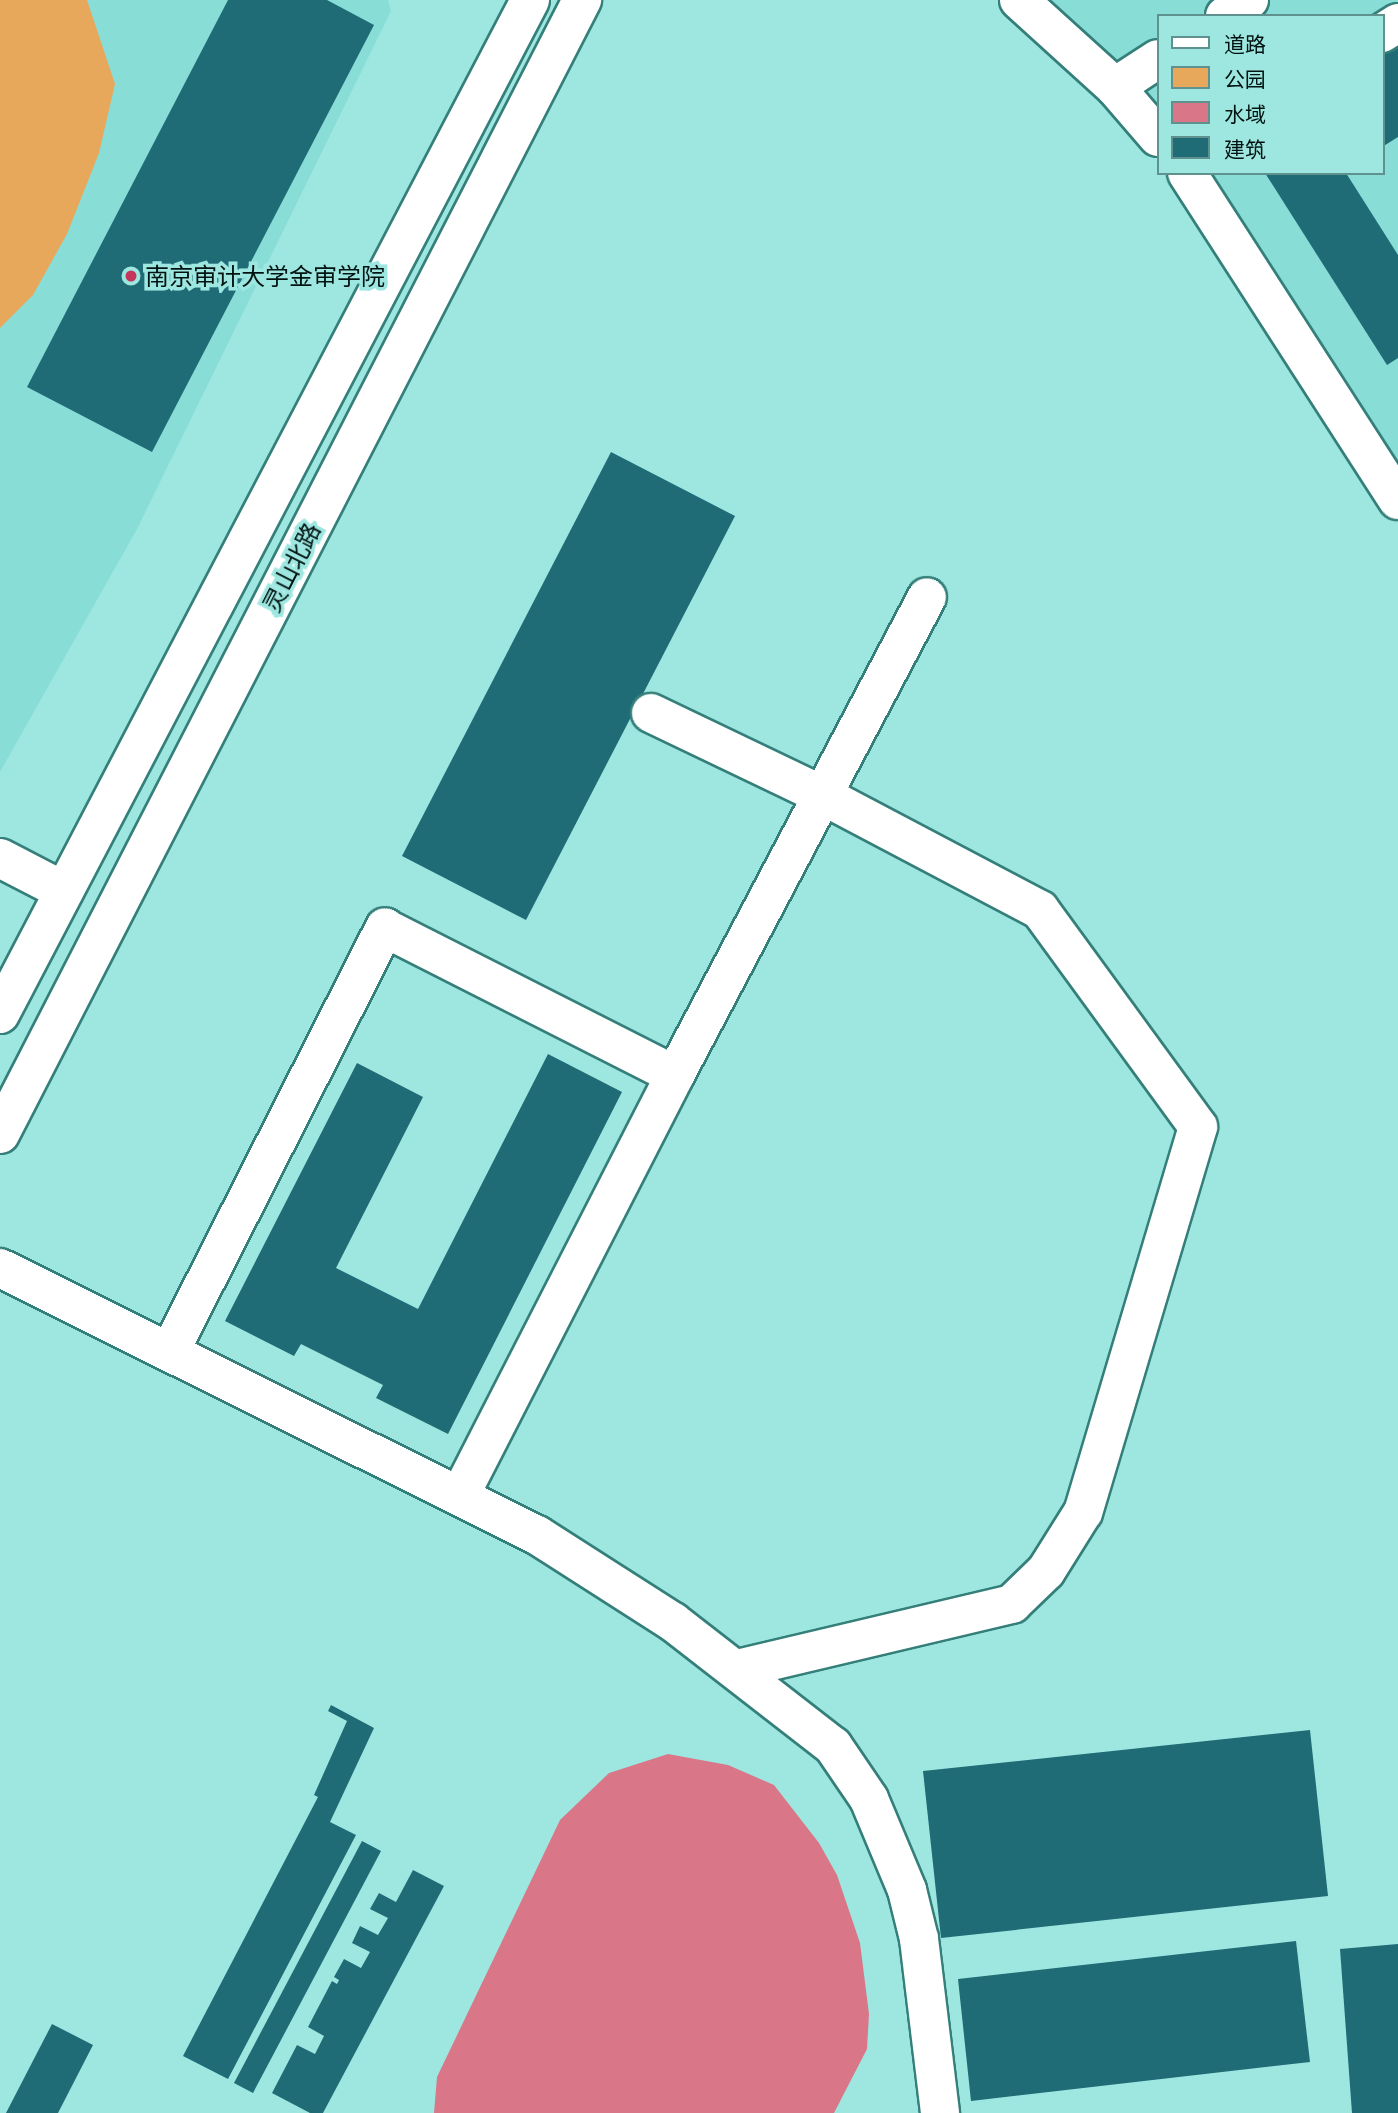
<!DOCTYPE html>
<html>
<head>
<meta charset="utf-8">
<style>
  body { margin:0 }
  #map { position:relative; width:1398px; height:2113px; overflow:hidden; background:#9ee7e1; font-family:"Exo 2","Noto Sans SC",sans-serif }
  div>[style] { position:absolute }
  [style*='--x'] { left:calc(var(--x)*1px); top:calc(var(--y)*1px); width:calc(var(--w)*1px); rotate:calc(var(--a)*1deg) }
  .built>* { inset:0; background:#88ddd7 }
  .green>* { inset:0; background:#e7a85b }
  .water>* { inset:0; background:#d97789 }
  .building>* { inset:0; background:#1f6b76 }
  .roads { filter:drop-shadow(2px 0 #357f7a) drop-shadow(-2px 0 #357f7a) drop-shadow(0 2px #357f7a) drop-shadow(0 -2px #357f7a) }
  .minor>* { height:38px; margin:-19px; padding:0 19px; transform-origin:19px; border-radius:19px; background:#fff }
  .dots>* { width:19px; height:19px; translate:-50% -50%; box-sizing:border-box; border:4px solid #9ee7e1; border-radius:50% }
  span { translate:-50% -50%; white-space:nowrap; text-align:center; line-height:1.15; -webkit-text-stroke:7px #9ee7e1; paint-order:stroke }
  .poi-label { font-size:24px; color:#001311 }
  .left { translate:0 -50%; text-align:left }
  .street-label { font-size:24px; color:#001311 }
  .legend { position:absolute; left:1157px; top:14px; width:228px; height:161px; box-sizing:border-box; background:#9ee7e1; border:2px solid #5f928e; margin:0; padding:9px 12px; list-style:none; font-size:21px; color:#001311 }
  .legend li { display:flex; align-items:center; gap:14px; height:35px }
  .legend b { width:35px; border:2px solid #5f928e }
</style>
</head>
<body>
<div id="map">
  <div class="built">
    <div style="clip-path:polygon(0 0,388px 0,391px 11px,137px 529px,0 772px)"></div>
    <div style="clip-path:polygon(1031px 0,1398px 0,1398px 496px,1189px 173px,1382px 173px,1382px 16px,1158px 16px,1158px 134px)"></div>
  </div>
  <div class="green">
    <div style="clip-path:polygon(0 0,87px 0,115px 84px,99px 153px,67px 234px,33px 295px,0 328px)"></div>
  </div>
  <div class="water">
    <div style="clip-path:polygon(668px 1754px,728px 1765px,774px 1785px,819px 1843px,837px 1875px,860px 1943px,869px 2014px,867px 2049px,834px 2113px,434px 2113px,437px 2077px,560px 1820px,609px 1773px)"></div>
  </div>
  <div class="building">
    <div style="clip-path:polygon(228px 0,327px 0,374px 25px,152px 452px,27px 387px)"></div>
    <div style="clip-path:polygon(1398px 30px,1398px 137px,1382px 147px,1382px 40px)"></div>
    <div style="clip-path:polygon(1265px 173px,1346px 173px,1398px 255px,1398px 358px,1387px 365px)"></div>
    <div style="clip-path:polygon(611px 452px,735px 516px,526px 920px,402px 856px)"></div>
    <div style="clip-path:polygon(548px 1054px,622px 1092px,448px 1434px,376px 1398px,383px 1385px,301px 1344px,294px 1356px,225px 1321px,357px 1063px,423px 1097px,336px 1268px,418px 1309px)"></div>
    <div style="clip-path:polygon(331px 1705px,374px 1728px,330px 1822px,356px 1835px,228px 2079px,183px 2056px,318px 1797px,314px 1795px,347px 1721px,328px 1711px)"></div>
    <div style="clip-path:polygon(1310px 1730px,1328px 1896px,941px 1938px,923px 1771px)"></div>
    <div style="clip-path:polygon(362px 1841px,381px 1851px,253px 2093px,234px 2083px)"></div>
    <div style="clip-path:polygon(413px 1870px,444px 1886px,323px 2113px,310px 2113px,272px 2093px,297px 2045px,315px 2054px,324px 2036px,308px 2027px,332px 1981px,337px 1984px,339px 1980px,334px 1977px,344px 1959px,361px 1968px,370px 1952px,352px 1943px,360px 1926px,378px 1935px,388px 1918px,370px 1909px,379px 1893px,396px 1902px)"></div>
    <div style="clip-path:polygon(1296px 1941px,1310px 2062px,971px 2101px,958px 1979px)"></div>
    <div style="clip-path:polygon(1398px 1944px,1398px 2113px,1352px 2113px,1340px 1949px)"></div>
    <div style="clip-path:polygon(52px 2024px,93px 2045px,58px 2113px,6px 2113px)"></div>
  </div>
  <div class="roads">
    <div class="minor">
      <div style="--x:1019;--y:0;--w:130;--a:42.2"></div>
      <div style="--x:1115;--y:87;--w:66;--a:49.3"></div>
      <div style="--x:1225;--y:16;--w:29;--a:-34"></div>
      <div style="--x:1382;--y:33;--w:19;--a:-32"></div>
      <div style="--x:1115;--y:87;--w:51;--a:-33.1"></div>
      <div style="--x:1187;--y:173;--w:389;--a:57.2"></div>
      <div style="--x:651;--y:713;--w:190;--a:25.6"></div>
      <div style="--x:822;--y:795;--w:246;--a:27.8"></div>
      <div style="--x:1040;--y:910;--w:268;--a:53.9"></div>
      <div style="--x:1198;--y:1127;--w:402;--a:106.6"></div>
      <div style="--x:1083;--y:1512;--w:70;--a:122.1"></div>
      <div style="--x:1046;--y:1571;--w:47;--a:135.9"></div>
      <div style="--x:1012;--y:1604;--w:284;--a:166.7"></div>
      <div style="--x:0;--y:858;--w:72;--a:27.3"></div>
      <div style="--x:0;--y:1014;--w:1144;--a:-62.4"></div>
      <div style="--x:675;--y:1075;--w:540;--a:-62.2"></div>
      <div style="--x:0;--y:1134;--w:1275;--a:-62.83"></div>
      <div style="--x:0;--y:1268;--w:600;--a:26.44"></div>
      <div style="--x:537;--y:1535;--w:161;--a:32.6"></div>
      <div style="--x:673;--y:1622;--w:202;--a:37.8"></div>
      <div style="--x:833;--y:1746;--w:64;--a:55.8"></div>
      <div style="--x:869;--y:1799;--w:99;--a:67.3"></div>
      <div style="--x:907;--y:1890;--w:50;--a:76.2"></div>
      <div style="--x:919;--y:1939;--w:175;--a:83.1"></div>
      <div style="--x:170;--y:1351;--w:475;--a:-63.1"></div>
      <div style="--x:385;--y:928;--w:325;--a:26.9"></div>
      <div style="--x:675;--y:1075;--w:470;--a:117.1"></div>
    </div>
  </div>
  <div class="dots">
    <div style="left:131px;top:276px;background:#c5365c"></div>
  </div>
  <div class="poi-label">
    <span class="left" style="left:145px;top:276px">南京审计大学金审学院</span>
  </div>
  <div class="street-label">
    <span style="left:291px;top:567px;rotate:-63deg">灵山北路</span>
  </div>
  <ul class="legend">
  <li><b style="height:9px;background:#fff"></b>道路</li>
  <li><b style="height:19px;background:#e7a85b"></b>公园</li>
  <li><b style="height:19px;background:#d97789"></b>水域</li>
  <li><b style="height:19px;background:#1f6b76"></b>建筑</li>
  </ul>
</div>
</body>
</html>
